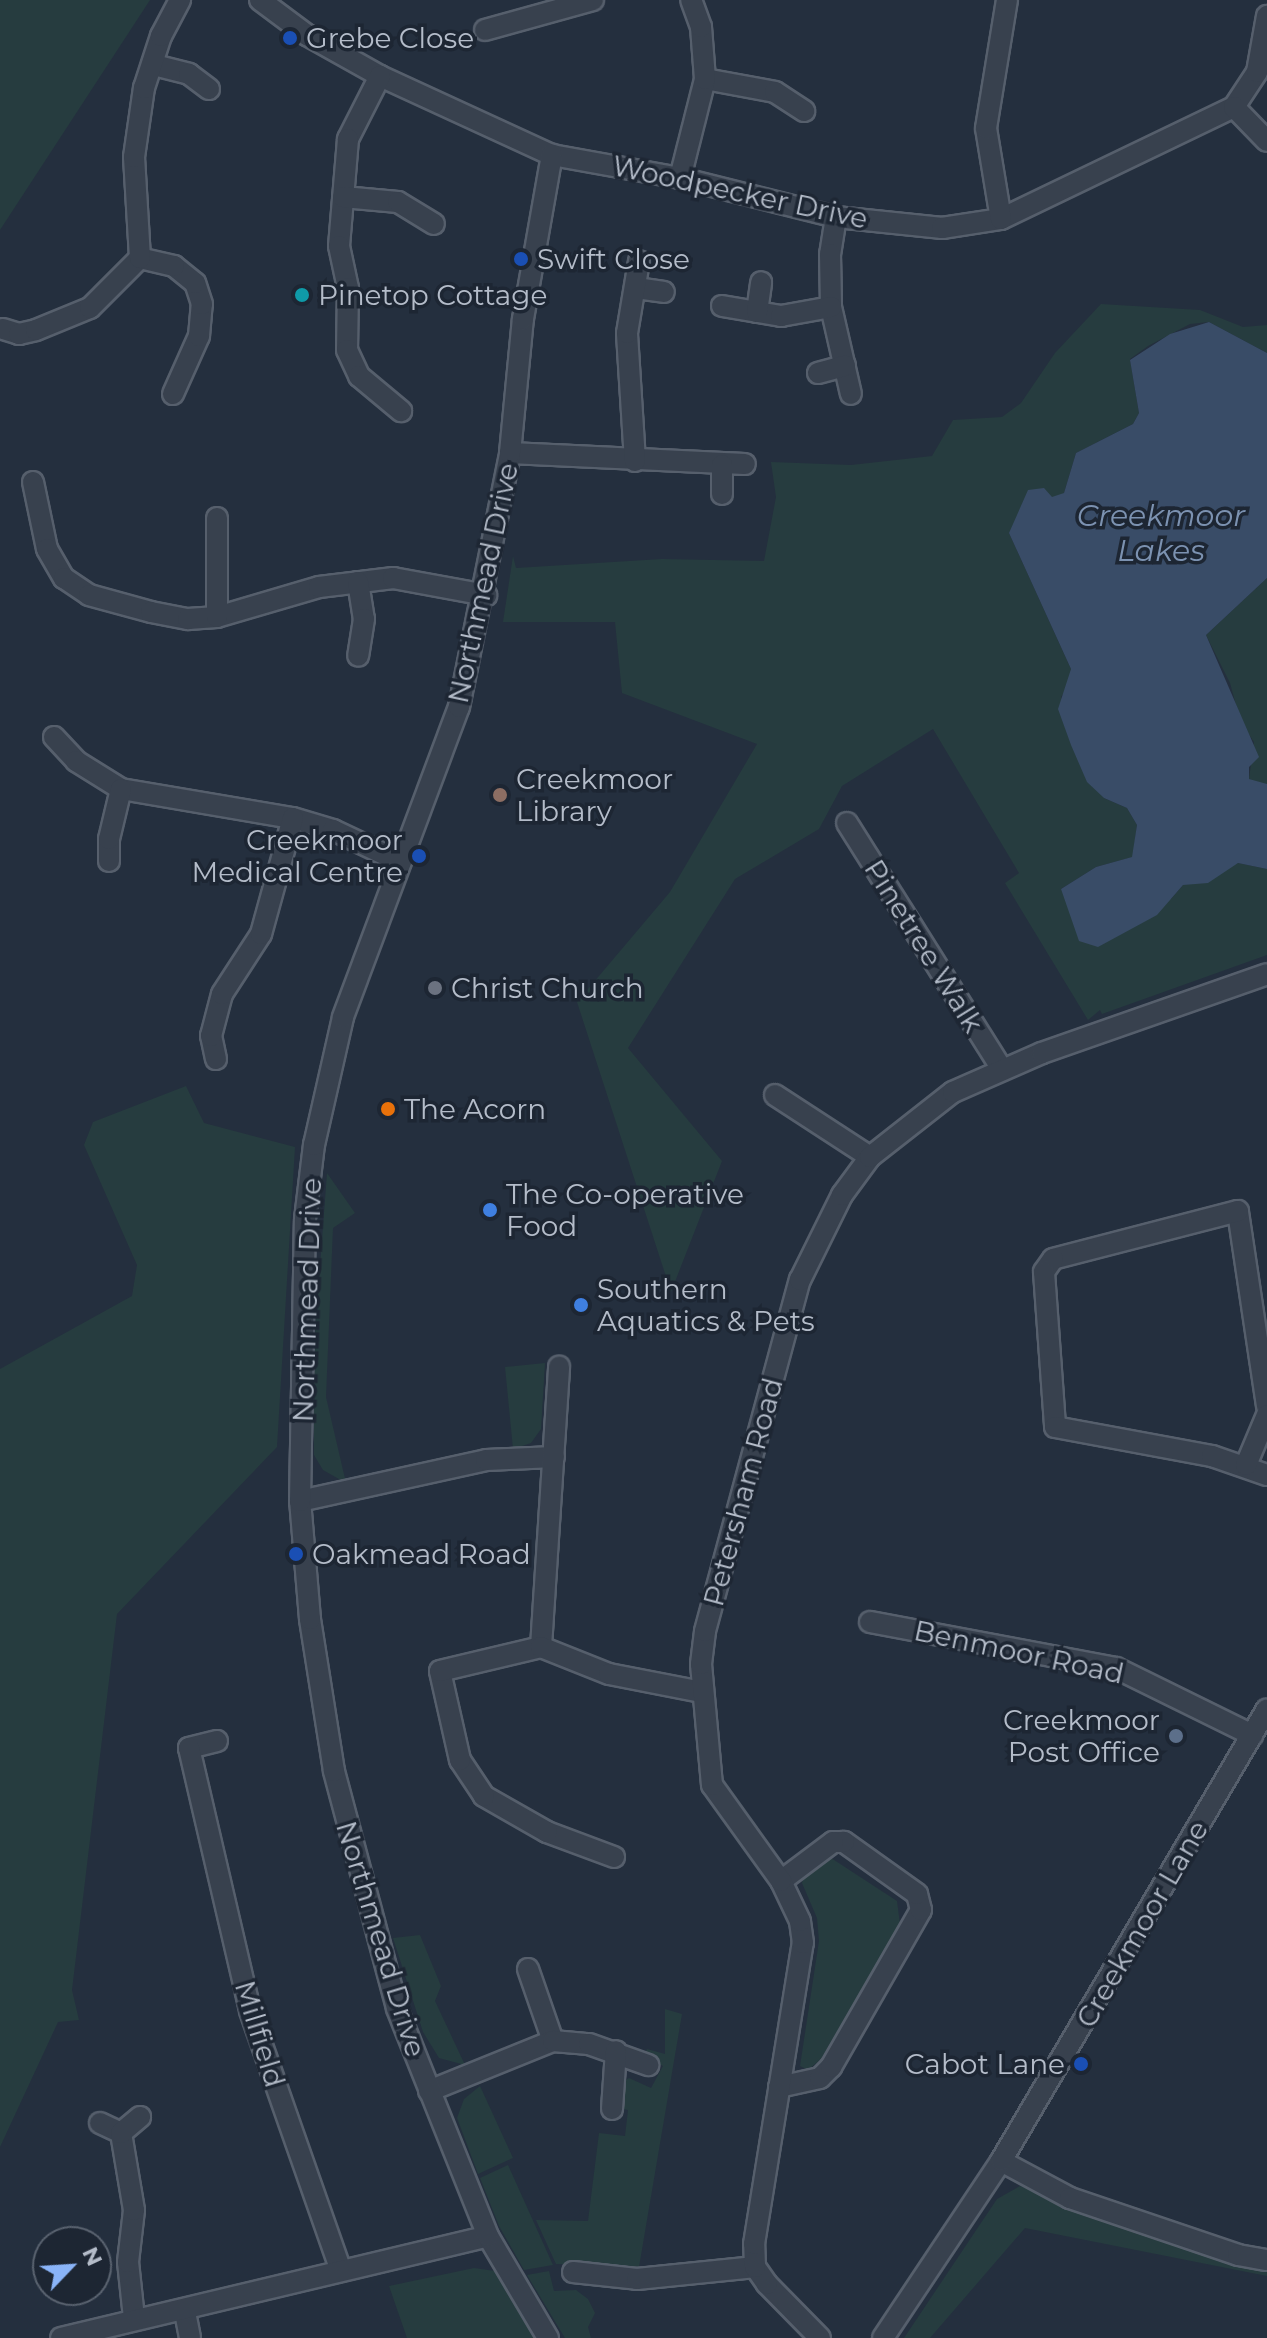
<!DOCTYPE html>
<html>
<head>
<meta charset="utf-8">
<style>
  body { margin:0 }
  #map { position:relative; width:1267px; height:2338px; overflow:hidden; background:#242f3e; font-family:Montserrat,sans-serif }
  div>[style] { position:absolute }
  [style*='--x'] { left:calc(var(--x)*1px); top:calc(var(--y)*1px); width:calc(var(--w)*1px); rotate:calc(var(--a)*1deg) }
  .green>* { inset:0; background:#263c3f }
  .water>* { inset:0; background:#394c67 }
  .roads { filter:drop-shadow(2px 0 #565f6c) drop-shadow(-2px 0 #565f6c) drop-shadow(0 2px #565f6c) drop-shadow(0 -2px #565f6c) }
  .minor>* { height:20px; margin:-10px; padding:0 10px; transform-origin:10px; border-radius:10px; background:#38414e }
  .dots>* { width:22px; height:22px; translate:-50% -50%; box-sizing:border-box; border:4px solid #1d2633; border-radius:50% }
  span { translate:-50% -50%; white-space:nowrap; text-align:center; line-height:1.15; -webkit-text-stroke:7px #1d2633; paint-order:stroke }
  .poi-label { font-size:28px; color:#b4bcc9 }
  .left { translate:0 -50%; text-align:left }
  .right { translate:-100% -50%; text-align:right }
  .street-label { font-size:28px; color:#b4bcc9 }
  .water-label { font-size:30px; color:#7c92b1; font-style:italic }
  .north { position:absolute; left:32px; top:2226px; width:80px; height:80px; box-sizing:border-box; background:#1d2633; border:2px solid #59626f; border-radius:50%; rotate:65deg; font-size:22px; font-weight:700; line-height:32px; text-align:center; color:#b4bcc9 }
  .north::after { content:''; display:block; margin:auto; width:28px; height:36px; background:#8ab4f8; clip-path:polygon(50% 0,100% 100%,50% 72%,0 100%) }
</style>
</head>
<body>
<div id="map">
  <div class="green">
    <div style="clip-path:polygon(0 0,150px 0,0 230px)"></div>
    <div style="clip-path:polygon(1101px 304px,1200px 310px,1243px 327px,1267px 325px,1267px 353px,1209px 322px,1190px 324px,1148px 346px,1130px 359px,1139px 413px,1133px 424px,1076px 453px,1064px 493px,1009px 533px,1071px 669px,1070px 684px,1061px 697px,1104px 798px,1127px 808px,1137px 825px,1133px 857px,1096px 867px,1061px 889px,1171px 899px,1183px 885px,1238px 863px,1267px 869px,1267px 955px,1102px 1014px,1100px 1010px,1088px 1020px,1005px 883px,1019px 873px,933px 729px,842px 786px,819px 829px,735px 879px,628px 1048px,722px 1161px,671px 1292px,577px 1002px,670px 892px,757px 744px,622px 693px,615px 622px,503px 622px,513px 556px,516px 568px,662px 559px,764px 561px,776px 497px,771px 462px,851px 465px,932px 456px,953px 420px,1002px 417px,1021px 403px,1055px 353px)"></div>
    <div style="clip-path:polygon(1267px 578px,1267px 784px,1261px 785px,1249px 779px,1254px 742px,1241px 723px,1230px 683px,1206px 635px)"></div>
    <div style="clip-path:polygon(186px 1086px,204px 1123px,295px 1147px,277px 1447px,117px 1614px,72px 1990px,79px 2020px,58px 2022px,0 2147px,0 1369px,132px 1296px,137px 1265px,84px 1145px,93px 1122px)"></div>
    <div style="clip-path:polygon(327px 1173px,355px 1213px,333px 1228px,326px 1397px,346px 1483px,323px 1470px,314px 1455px,314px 1346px)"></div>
    <div style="clip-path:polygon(545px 1363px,541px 1429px,531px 1443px,513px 1449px,505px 1367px)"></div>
    <div style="clip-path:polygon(828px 1856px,897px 1901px,900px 1924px,821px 2059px,808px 2070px,800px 2066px,819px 1941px,817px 1918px,802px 1883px,805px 1870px)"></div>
    <div style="clip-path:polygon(420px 1935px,441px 1986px,435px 2001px,465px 2065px,439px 2058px,423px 2032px,393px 1938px)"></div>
    <div style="clip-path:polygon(665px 2009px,682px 2014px,639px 2267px,556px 2264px,536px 2220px,588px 2221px,599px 2133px,625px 2136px,628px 2110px,617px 2108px,624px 2081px,629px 2078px,651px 2088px,663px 2066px,644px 2056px,647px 2049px,665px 2054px)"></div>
    <div style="clip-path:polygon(480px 2086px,513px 2158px,478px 2174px,457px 2118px,464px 2099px)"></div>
    <div style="clip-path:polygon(508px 2165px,553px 2265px,524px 2270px,499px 2226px,480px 2178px)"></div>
    <div style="clip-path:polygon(1020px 2186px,1216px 2258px,1267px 2265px,1267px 2276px,1025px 2228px,930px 2338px,904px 2338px,997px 2199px)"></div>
    <div style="clip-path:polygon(474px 2268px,495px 2271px,536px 2338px,407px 2338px,389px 2286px)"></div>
    <div style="clip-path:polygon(549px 2271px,554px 2291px,576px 2290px,588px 2299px,595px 2313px,588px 2327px,591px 2338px,565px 2338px,527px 2275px)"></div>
  </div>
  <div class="water">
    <div style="clip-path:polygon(1209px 322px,1267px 353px,1267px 578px,1206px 635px,1259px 757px,1249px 767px,1249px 779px,1267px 784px,1267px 869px,1238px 863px,1208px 883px,1183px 885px,1157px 915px,1098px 947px,1079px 941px,1061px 889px,1096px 867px,1132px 857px,1137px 825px,1127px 808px,1104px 798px,1087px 782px,1071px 745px,1058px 709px,1071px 669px,1009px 533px,1028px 490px,1044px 488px,1052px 497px,1064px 493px,1076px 453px,1133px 424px,1139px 413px,1130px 360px,1170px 334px)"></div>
  </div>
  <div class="roads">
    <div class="minor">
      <div style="--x:260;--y:0;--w:59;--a:36.7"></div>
      <div style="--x:307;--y:35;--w:84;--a:29.3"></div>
      <div style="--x:380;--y:76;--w:189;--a:24.7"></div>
      <div style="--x:552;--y:155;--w:130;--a:10.2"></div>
      <div style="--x:680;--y:178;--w:161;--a:14"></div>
      <div style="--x:836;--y:217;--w:107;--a:5.9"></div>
      <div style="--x:942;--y:228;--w:60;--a:-8.7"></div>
      <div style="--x:1001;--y:219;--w:259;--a:-25.7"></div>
      <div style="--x:1234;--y:107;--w:42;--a:-56.7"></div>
      <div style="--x:1257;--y:72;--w:57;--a:-79.9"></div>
      <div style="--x:485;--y:30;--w:112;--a:-15.5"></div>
      <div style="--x:154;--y:65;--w:36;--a:14"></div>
      <div style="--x:189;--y:74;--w:25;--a:37"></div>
      <div style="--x:380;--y:76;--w:71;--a:116.9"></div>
      <div style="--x:348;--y:139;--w:107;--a:94.8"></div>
      <div style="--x:339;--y:246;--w:43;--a:77.9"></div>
      <div style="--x:348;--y:288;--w:62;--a:90.9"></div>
      <div style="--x:347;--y:350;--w:29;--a:65"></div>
      <div style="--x:359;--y:376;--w:55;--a:39.8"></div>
      <div style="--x:705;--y:79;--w:71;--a:10.5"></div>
      <div style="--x:775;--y:92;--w:35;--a:33"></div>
      <div style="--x:1234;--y:107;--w:47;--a:45.9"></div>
      <div style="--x:680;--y:178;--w:102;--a:-75.8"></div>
      <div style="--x:705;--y:79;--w:52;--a:-94.4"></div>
      <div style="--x:701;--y:27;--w:29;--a:-110"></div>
      <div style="--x:343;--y:197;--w:55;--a:5.2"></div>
      <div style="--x:398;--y:202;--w:42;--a:31.4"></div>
      <div style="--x:836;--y:217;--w:37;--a:99"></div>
      <div style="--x:830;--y:254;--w:53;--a:88.9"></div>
      <div style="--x:831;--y:307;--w:89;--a:77.1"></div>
      <div style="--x:1001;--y:219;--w:92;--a:-99.4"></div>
      <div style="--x:986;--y:128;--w:130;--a:-80.7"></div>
      <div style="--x:636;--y:288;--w:28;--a:8"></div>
      <div style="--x:722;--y:306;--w:60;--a:9.6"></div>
      <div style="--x:781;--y:316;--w:51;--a:-10.2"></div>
      <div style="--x:757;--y:312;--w:30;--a:-82"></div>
      <div style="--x:3;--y:329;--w:17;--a:17"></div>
      <div style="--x:19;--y:334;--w:17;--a:-13"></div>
      <div style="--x:36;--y:330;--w:58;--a:-22.2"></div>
      <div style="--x:90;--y:308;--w:71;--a:-45"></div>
      <div style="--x:818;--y:373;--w:28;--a:-15"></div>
      <div style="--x:173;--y:394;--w:64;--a:-65.9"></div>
      <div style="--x:199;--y:336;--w:32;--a:-85"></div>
      <div style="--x:202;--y:304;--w:22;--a:-108"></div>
      <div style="--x:195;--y:283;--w:27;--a:-141"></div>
      <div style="--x:174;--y:266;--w:35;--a:-167"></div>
      <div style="--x:140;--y:258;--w:101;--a:-93.4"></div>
      <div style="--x:134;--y:157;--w:70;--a:-81.8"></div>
      <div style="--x:144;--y:88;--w:55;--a:-71.9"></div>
      <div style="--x:161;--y:36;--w:41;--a:-62.2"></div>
      <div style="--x:510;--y:453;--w:235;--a:2.7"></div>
      <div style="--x:635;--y:461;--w:128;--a:-93.6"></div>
      <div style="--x:627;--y:333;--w:73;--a:-80.5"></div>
      <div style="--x:33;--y:482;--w:68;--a:78.2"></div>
      <div style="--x:47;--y:549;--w:34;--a:60"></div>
      <div style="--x:64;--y:578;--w:30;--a:34"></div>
      <div style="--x:89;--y:595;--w:64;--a:15.3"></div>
      <div style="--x:151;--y:612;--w:38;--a:11"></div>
      <div style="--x:188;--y:619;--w:29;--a:-4"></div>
      <div style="--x:217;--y:617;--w:106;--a:-16.4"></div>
      <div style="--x:319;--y:587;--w:75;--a:-6.9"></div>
      <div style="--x:393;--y:578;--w:95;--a:10.4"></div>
      <div style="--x:722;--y:494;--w:29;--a:-90"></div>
      <div style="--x:217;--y:518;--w:99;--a:90"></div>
      <div style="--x:358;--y:582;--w:37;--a:81"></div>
      <div style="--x:364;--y:619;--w:37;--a:99"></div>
      <div style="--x:54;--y:737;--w:33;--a:47"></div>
      <div style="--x:76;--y:761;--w:53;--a:31.9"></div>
      <div style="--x:121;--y:789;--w:174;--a:9.6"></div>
      <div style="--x:293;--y:818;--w:42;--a:16.7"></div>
      <div style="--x:333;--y:830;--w:75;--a:25.2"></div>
      <div style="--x:847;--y:823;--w:291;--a:57.8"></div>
      <div style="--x:109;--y:861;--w:22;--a:-90"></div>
      <div style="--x:109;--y:839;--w:51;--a:-76.5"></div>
      <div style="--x:216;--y:1059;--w:24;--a:-102"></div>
      <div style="--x:211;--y:1036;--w:43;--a:-75.3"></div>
      <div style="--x:222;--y:994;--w:72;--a:-57"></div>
      <div style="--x:261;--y:934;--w:120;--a:-74.6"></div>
      <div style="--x:775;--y:1095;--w:113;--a:33.1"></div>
      <div style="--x:1267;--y:1406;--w:197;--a:-98.5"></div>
      <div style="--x:1238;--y:1211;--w:191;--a:165.5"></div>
      <div style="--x:1053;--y:1259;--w:16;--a:125"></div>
      <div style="--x:1044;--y:1272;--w:155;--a:85.9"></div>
      <div style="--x:1055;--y:1427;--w:160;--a:10.5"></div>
      <div style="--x:1212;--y:1456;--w:58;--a:19.1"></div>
      <div style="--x:1246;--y:1465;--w:54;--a:-67.2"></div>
      <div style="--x:300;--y:1501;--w:190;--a:-12.4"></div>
      <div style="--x:486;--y:1460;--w:68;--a:-2.5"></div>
      <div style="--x:870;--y:1622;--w:250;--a:10.6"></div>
      <div style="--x:1116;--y:1668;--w:152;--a:26.2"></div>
      <div style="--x:541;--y:1647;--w:281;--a:-86.3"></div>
      <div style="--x:217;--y:1741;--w:29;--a:166"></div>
      <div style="--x:189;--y:1748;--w:270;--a:76.9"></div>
      <div style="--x:250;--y:2011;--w:272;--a:70.7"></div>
      <div style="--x:614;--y:1857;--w:72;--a:-159.5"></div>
      <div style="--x:547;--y:1832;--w:73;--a:-150.3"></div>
      <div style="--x:484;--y:1796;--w:43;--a:-123.7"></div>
      <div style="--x:460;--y:1760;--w:91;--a:-102.7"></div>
      <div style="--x:440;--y:1671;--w:104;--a:-13.4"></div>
      <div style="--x:541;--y:1647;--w:73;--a:21.7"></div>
      <div style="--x:609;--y:1674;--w:95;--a:11"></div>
      <div style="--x:528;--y:1969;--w:76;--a:70.9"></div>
      <div style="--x:779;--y:2087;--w:42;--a:-12.4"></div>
      <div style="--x:820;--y:2078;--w:16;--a:-45"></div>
      <div style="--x:831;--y:2067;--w:181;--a:-60.2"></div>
      <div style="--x:921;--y:1910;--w:16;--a:-104"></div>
      <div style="--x:917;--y:1894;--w:90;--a:-144.5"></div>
      <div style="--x:844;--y:1842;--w:11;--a:180"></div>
      <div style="--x:833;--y:1842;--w:65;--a:143.1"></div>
      <div style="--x:429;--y:2091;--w:134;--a:-22"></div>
      <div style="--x:553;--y:2041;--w:36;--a:5"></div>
      <div style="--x:589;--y:2044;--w:63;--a:19.6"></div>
      <div style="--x:612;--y:2109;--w:58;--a:-86.1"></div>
      <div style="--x:100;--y:2123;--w:23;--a:25"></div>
      <div style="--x:1001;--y:2161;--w:78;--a:28.2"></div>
      <div style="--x:1070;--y:2198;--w:177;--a:18.7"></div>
      <div style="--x:1238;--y:2255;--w:29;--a:10"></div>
      <div style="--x:573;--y:2272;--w:64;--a:6.2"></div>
      <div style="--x:637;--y:2279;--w:119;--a:-5.8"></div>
      <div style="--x:185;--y:2312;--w:26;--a:79"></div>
      <div style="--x:134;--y:2318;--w:56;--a:-96.1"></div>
      <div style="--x:128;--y:2262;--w:52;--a:-83.4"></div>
      <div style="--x:134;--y:2210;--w:78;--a:-99.6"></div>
      <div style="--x:121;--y:2133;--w:25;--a:-40"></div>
      <div style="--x:61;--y:2338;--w:439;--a:-13.4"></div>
      <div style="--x:548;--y:2338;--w:118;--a:-120.5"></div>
      <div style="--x:488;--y:2236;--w:245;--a:-111.8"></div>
      <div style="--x:397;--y:2008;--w:245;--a:-104.9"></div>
      <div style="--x:334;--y:1771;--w:154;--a:-99"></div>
      <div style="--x:310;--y:1619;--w:118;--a:-94.8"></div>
      <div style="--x:300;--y:1501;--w:282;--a:-89"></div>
      <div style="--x:305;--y:1219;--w:75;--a:-83.1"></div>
      <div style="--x:314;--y:1145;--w:131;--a:-77.2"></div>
      <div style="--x:343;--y:1017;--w:331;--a:-69.5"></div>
      <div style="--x:459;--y:707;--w:259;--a:-78.6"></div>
      <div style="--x:510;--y:453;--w:135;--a:-84.5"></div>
      <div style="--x:523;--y:319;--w:167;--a:-80"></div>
      <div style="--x:820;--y:2338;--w:76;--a:-134.5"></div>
      <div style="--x:767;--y:2284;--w:21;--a:-125"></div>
      <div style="--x:755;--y:2267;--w:23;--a:-92"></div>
      <div style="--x:754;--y:2244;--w:305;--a:-80.8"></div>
      <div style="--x:803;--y:1943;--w:22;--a:-98"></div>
      <div style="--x:800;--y:1921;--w:44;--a:-115.4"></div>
      <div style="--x:781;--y:1881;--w:118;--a:-125.7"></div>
      <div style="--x:712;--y:1785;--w:121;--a:-95.2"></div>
      <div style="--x:701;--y:1664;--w:33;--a:-83"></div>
      <div style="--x:705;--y:1631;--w:364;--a:-74.9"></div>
      <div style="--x:800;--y:1280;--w:95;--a:-63.7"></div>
      <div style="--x:842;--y:1195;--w:47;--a:-53.6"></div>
      <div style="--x:870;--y:1157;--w:105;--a:-38.1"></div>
      <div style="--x:953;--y:1092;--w:97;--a:-23.7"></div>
      <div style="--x:1042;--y:1053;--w:238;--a:-19.3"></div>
      <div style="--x:883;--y:2338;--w:213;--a:-56.3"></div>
      <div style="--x:1001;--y:2161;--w:524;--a:-59.52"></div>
    </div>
  </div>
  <div class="dots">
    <div style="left:290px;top:38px;background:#1a4fb4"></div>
    <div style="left:521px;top:259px;background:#1a4fb4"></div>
    <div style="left:302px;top:295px;background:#0f9aa8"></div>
    <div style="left:500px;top:795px;background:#8d6e63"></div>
    <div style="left:419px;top:856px;background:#1a4fb4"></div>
    <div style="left:435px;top:988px;background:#6b7280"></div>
    <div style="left:388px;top:1109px;background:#e8710a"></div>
    <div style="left:490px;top:1210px;background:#3f7fe0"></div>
    <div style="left:581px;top:1305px;background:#3f7fe0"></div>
    <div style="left:296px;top:1554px;background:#1a4fb4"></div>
    <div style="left:1176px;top:1736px;background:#5c6f8a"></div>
    <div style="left:1081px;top:2064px;background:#1a4fb4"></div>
  </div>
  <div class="poi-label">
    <span class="left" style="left:306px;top:38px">Grebe Close</span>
    <span class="left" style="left:537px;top:259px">Swift Close</span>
    <span class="left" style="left:318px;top:295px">Pinetop Cottage</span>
    <span class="left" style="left:516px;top:795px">Creekmoor<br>Library</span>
    <span class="right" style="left:403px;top:856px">Creekmoor<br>Medical Centre</span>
    <span class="left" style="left:451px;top:988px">Christ Church</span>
    <span class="left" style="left:404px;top:1109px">The Acorn</span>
    <span class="left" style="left:506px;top:1210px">The Co-operative<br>Food</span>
    <span class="left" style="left:597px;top:1305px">Southern<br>Aquatics &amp; Pets</span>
    <span class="left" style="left:312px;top:1554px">Oakmead Road</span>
    <span class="right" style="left:1160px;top:1736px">Creekmoor<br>Post Office</span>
    <span class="right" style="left:1065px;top:2064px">Cabot Lane</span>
  </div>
  <div class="street-label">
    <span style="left:740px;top:192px;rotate:12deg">Woodpecker Drive</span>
    <span style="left:483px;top:583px;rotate:-78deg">Northmead Drive</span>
    <span style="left:924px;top:946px;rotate:58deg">Pinetree Walk</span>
    <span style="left:307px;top:1300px;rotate:-88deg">Northmead Drive</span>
    <span style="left:743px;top:1492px;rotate:-75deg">Petersham Road</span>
    <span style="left:1019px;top:1652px;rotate:12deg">Benmoor Road</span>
    <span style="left:1142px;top:1924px;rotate:-60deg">Creekmoor Lane</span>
    <span style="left:381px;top:1939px;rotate:73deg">Northmead Drive</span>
    <span style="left:260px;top:2034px;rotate:73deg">Millfield</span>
  </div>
  <div class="water-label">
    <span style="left:1161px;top:533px">Creekmoor<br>Lakes</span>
  </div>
  <div class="north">N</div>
</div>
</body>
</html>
